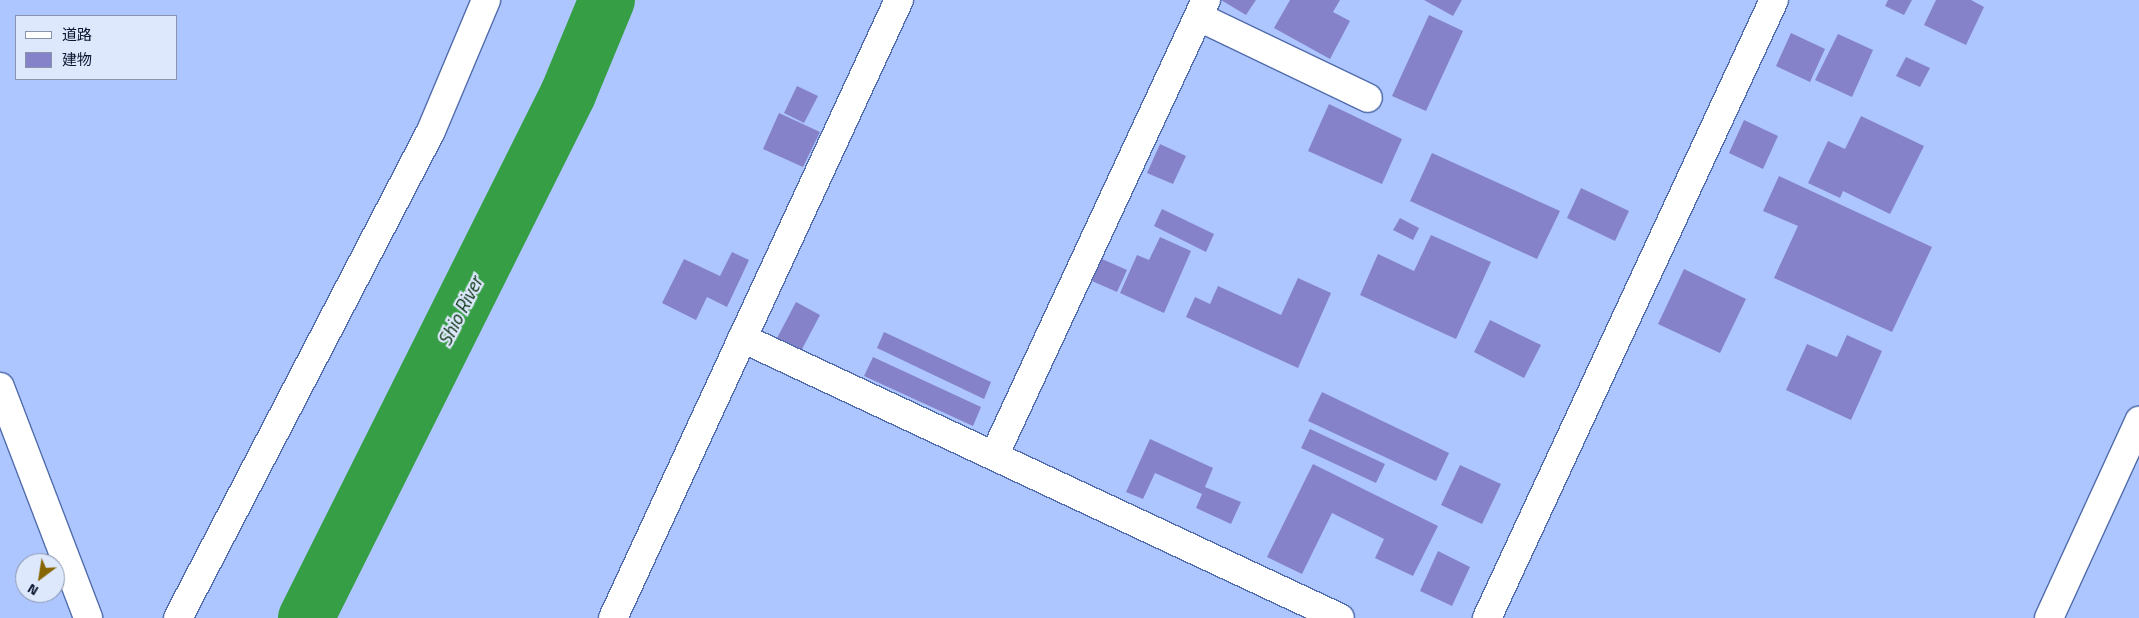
<!DOCTYPE html>
<html>
<head>
<meta charset="utf-8">
<style>
  body { margin:0 }
  #map { position:relative; width:2139px; height:618px; overflow:hidden; background:#adc6ff; font-family:"Titillium Web","Noto Sans JP",sans-serif }
  div>[style] { position:absolute }
  [style*='--x'] { left:calc(var(--x)*1px); top:calc(var(--y)*1px); width:calc(var(--w)*1px); rotate:calc(var(--a)*1deg) }
  .river>* { height:56px; margin:-28px; padding:0 28px; transform-origin:28px; border-radius:28px; background:#369e44 }
  .building>* { inset:0; background:#8682c9 }
  .roads { filter:drop-shadow(1px 0 #516cac) drop-shadow(-1px 0 #516cac) drop-shadow(0 1px #516cac) drop-shadow(0 -1px #516cac) }
  .minor>* { height:28px; margin:-14px; padding:0 14px; transform-origin:14px; border-radius:14px; background:#fff }
  .tertiary>* { height:28px; margin:-14px; padding:0 14px; transform-origin:14px; border-radius:14px; background:#fff }
  span { translate:-50% -50%; white-space:nowrap; text-align:center; line-height:1.15; -webkit-text-stroke:4.5px #dde8fd; paint-order:stroke }
  .water-label { font-size:19px; color:#0a3310; font-style:italic }
  .legend { position:absolute; left:15px; top:15px; width:162px; height:65px; box-sizing:border-box; background:#dde8fd; border:1px solid #8994ab; margin:0; padding:6px 9px; list-style:none; font-size:15px; color:#0c1730 }
  .legend li { display:flex; align-items:center; gap:10px; height:25px }
  .legend b { width:25px; border:1px solid #8994ab }
  .north { position:absolute; left:15px; top:553px; width:50px; height:50px; box-sizing:border-box; background:#dde8fd; border:1px solid #8994ab; border-radius:50%; rotate:211deg; font-size:14px; font-weight:700; line-height:20px; text-align:center; color:#0c1730 }
  .north::after { content:''; display:block; margin:auto; width:18px; height:22px; background:#876500; clip-path:polygon(50% 0,100% 100%,50% 72%,0 100%) }
</style>
</head>
<body>
<div id="map">
  <div class="river">
    <div style="--x:306;--y:618;--w:586;--a:-63.43"></div>
    <div style="--x:568;--y:94;--w:102;--a:-67.5"></div>
  </div>
  <div class="building">
    <div style="clip-path:polygon(1221px 0,1256px 0,1246px 15px)"></div>
    <div style="clip-path:polygon(1290px 0,1340px 0,1333px 12px,1350px 21px,1330px 59px,1274px 28px)"></div>
    <div style="clip-path:polygon(1424px 0,1462px 0,1453px 16px)"></div>
    <div style="clip-path:polygon(1888px 0,1912px 0,1904px 15px,1885px 6px)"></div>
    <div style="clip-path:polygon(1936px 0,1971px 0,1984px 7px,1966px 45px,1924px 25px)"></div>
    <div style="clip-path:polygon(1429px 15px,1463px 31px,1426px 111px,1392px 96px)"></div>
    <div style="clip-path:polygon(1791px 33px,1825px 49px,1810px 82px,1776px 66px)"></div>
    <div style="clip-path:polygon(1838px 34px,1873px 50px,1852px 97px,1815px 80px)"></div>
    <div style="clip-path:polygon(1906px 57px,1930px 68px,1920px 87px,1896px 76px)"></div>
    <div style="clip-path:polygon(797px 86px,818px 96px,804px 123px,784px 113px)"></div>
    <div style="clip-path:polygon(1329px 104px,1402px 139px,1382px 184px,1308px 151px)"></div>
    <div style="clip-path:polygon(779px 113px,820px 132px,803px 167px,763px 149px)"></div>
    <div style="clip-path:polygon(1861px 116px,1924px 146px,1890px 214px,1843px 191px,1840px 198px,1808px 183px,1828px 141px,1845px 149px)"></div>
    <div style="clip-path:polygon(1744px 120px,1778px 136px,1763px 169px,1729px 153px)"></div>
    <div style="clip-path:polygon(1160px 144px,1186px 156px,1173px 184px,1147px 173px)"></div>
    <div style="clip-path:polygon(1432px 153px,1560px 211px,1537px 259px,1410px 201px)"></div>
    <div style="clip-path:polygon(1779px 176px,1932px 247px,1892px 332px,1774px 278px,1798px 226px,1763px 211px)"></div>
    <div style="clip-path:polygon(1581px 188px,1629px 211px,1615px 241px,1567px 218px)"></div>
    <div style="clip-path:polygon(1162px 209px,1214px 234px,1206px 252px,1154px 226px)"></div>
    <div style="clip-path:polygon(1400px 218px,1419px 228px,1413px 240px,1393px 230px)"></div>
    <div style="clip-path:polygon(1431px 235px,1491px 262px,1456px 339px,1360px 295px,1378px 254px,1414px 271px)"></div>
    <div style="clip-path:polygon(1160px 237px,1191px 251px,1164px 313px,1120px 293px,1137px 255px,1149px 260px)"></div>
    <div style="clip-path:polygon(732px 252px,749px 260px,727px 307px,707px 297px,696px 320px,662px 303px,684px 259px,720px 276px)"></div>
    <div style="clip-path:polygon(1102px 259px,1127px 270px,1117px 292px,1092px 281px)"></div>
    <div style="clip-path:polygon(1684px 269px,1746px 299px,1720px 353px,1658px 324px)"></div>
    <div style="clip-path:polygon(1298px 278px,1331px 293px,1298px 368px,1186px 317px,1195px 297px,1210px 304px,1218px 286px,1281px 315px)"></div>
    <div style="clip-path:polygon(796px 302px,820px 315px,800px 353px,776px 340px)"></div>
    <div style="clip-path:polygon(1490px 320px,1541px 345px,1524px 378px,1474px 352px)"></div>
    <div style="clip-path:polygon(884px 332px,991px 382px,984px 399px,877px 348px)"></div>
    <div style="clip-path:polygon(1847px 335px,1882px 351px,1851px 420px,1786px 390px,1807px 344px,1837px 357px)"></div>
    <div style="clip-path:polygon(873px 357px,981px 407px,973px 426px,864px 376px)"></div>
    <div style="clip-path:polygon(1322px 392px,1449px 453px,1436px 481px,1308px 421px)"></div>
    <div style="clip-path:polygon(1310px 429px,1385px 464px,1376px 483px,1301px 448px)"></div>
    <div style="clip-path:polygon(1150px 439px,1213px 468px,1205px 487px,1241px 502px,1231px 524px,1196px 508px,1202px 494px,1155px 473px,1143px 499px,1126px 492px)"></div>
    <div style="clip-path:polygon(1313px 464px,1438px 526px,1413px 576px,1375px 558px,1384px 539px,1332px 513px,1302px 574px,1267px 557px)"></div>
    <div style="clip-path:polygon(1460px 465px,1501px 484px,1482px 524px,1441px 505px)"></div>
    <div style="clip-path:polygon(1438px 551px,1470px 567px,1452px 606px,1420px 591px)"></div>
  </div>
  <div class="roads">
    <div class="minor">
      <div style="--x:1199;--y:17;--w:187;--a:25.6"></div>
      <div style="--x:742;--y:338;--w:660;--a:25.09"></div>
      <div style="--x:0;--y:387;--w:247;--a:69.1"></div>
      <div style="--x:994;--y:456;--w:503;--a:-65.07"></div>
      <div style="--x:613;--y:618;--w:681;--a:-65.17"></div>
      <div style="--x:2049;--y:618;--w:217;--a:-65.4"></div>
    </div>
    <div class="tertiary">
      <div style="--x:178;--y:618;--w:549;--a:-62.55"></div>
      <div style="--x:431;--y:131;--w:142;--a:-67.2"></div>
      <div style="--x:1487;--y:618;--w:681;--a:-65.09"></div>
    </div>
  </div>
  <div class="water-label">
    <span style="left:460px;top:311px;rotate:-63deg">Shio River</span>
  </div>
  <ul class="legend">
  <li><b style="height:6px;background:#fff"></b>道路</li>
  <li><b style="height:14px;background:#8682c9"></b>建物</li>
  </ul>
  <div class="north">N</div>
</div>
</body>
</html>
